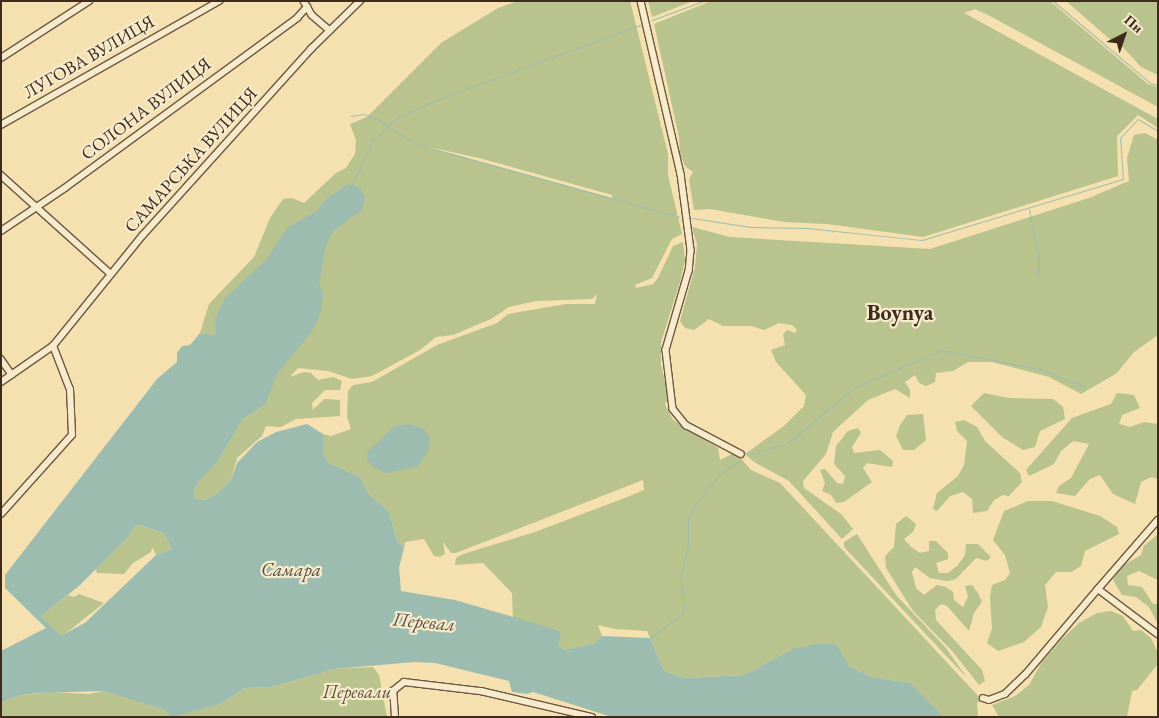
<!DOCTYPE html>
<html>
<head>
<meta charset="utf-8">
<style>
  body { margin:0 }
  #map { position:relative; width:1159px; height:718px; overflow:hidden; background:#f5e0af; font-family:"EB Garamond",serif }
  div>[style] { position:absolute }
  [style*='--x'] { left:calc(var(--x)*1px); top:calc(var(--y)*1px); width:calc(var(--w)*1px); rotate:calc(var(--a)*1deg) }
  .green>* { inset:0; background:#b8c38d }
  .water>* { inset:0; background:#9dbcb0 }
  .stream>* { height:1px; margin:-0.5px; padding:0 0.5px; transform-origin:0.5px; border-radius:0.5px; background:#9dbcb0 }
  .roads { filter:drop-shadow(1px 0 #6c5842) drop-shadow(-1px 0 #6c5842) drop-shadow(0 1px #6c5842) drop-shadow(0 -1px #6c5842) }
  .minor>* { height:5.5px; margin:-2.75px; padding:0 2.75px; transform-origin:2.75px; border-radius:2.75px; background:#f8ebcb }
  span { translate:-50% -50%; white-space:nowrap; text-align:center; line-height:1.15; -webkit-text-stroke:4.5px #f8ebcb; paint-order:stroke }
  .street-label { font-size:18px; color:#3e2b1e }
  .park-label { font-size:18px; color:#5c513a; font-style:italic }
  .water-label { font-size:19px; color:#564f42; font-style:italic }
  .district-label { font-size:22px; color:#3e2b1e; font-weight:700 }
  .frame { position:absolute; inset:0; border:2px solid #3e2b1e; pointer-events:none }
  .north { position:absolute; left:1099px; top:10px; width:50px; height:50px; -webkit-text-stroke:4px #f8ebcb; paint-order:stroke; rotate:41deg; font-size:14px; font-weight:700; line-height:20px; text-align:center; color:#3e2b1e }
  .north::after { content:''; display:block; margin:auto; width:18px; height:22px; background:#3e2b1e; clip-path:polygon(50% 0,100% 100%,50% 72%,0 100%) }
</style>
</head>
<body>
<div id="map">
  <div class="green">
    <div style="clip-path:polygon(evenodd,518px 1px,630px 1px,668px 154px,668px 175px,682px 234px,672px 239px,652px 278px,635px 285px,636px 288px,653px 284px,658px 278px,673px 246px,683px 242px,685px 260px,680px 282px,661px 342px,661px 365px,669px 397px,665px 404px,673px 420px,718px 448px,720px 460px,732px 454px,738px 455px,751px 470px,780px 483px,981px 699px,977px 703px,978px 717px,944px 717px,911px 683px,872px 677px,849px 666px,792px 649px,744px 675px,685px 678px,664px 671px,647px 631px,615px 629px,598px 625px,602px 636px,595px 643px,564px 650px,558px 645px,558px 630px,513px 619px,512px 593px,483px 563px,455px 565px,456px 558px,463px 554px,535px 532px,627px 497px,644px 490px,643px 480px,456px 553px,451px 553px,443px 542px,445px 554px,440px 557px,434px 556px,424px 539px,405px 542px,404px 548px,397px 540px,389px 512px,368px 493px,360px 477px,329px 463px,323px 454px,323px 434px,331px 436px,351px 429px,347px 417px,348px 391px,353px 385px,372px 382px,437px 345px,497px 323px,508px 314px,566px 304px,595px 304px,597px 294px,592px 299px,536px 301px,509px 307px,491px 319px,453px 335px,436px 337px,420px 350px,372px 376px,352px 379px,328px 371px,298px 368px,290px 377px,304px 372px,311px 373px,318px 380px,333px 377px,342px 381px,340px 390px,325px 390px,312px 403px,313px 410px,324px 399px,340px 400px,340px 416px,296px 419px,281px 427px,266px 426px,262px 436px,237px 458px,231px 480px,219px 492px,205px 500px,195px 498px,193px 490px,198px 481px,218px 461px,243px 419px,265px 405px,216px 335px,200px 333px,209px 304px,254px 257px,270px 218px,283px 199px,292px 198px,304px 203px,336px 173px,346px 168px,355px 154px,356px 140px,350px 124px,367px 117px,441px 43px,498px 8px,518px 1px,424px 146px,479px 158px,612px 195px,612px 198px,424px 146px)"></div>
    <div style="clip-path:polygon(648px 1px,693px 1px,652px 17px)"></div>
    <div style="clip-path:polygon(711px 1px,1050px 1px,1148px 84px,1158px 87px,1158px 107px,990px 16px,975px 9px,964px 13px,1158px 119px,1158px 128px,1138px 115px,1117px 136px,1118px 176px,923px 237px,827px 224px,784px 222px,710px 209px,694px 210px,689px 180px,693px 172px,685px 166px,680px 153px,679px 137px,654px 24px)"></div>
    <div style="clip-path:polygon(1066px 1px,1158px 1px,1158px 75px,1141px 67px,1121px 45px,1113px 42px)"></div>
    <div style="clip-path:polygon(1145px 133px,1158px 140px,1158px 335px,1134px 352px,1117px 373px,1081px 394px,1049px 377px,992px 362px,968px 362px,953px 371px,936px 373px,935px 382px,926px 386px,919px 383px,915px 375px,905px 382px,910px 390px,910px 398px,895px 389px,868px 400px,833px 432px,826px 454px,803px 481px,804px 488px,841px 514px,853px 529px,842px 539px,789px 481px,754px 462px,745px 454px,784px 426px,804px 406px,806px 395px,776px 362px,771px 350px,785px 345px,783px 334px,787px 330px,795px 333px,797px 330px,792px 325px,779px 323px,764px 330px,751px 326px,723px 326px,709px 319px,694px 330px,685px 328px,680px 321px,695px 267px,697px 244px,692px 227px,730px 237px,930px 249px,1089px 198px,1129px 181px,1127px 158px,1134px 135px)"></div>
    <div style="clip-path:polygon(984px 393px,1009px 398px,1053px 399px,1063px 407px,1065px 419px,1040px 431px,1035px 447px,1023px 450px,1002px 437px,971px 406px)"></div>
    <div style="clip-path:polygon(1117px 393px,1134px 395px,1140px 408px,1122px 415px,1119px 424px,1130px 427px,1144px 422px,1158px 424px,1158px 479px,1151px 477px,1141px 482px,1135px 504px,1113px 494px,1100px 475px,1090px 479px,1075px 496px,1056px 493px,1059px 486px,1071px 478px,1089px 444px,1073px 441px,1061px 451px,1054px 464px,1029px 476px,1026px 470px,1072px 418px,1111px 404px)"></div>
    <div style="clip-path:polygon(923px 414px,926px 440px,914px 450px,903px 450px,896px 436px,900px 425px,907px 415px)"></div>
    <div style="clip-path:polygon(964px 420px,977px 427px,985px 441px,1020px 473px,1022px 482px,1009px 496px,1003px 495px,994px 500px,987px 511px,973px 513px,972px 499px,963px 492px,950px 496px,937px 511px,933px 509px,937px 493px,958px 476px,964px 465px,967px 441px,957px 431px,955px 422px)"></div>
    <div style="clip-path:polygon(858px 428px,861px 433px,852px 447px,854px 453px,880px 450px,893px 461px,892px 467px,867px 463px,863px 468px,872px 482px,844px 502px,836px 503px,831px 495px,822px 491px,825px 483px,820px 470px,825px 469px,837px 483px,843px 484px,845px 476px,834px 464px,836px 446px,848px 431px)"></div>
    <div style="clip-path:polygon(1028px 501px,1052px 501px,1100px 516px,1117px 527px,1119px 534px,1085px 551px,1081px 566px,1071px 572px,1056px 572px,1045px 585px,1048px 607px,1041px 627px,1024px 642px,998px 651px,987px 643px,992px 628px,990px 597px,992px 585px,1005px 580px,1010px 573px,1005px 555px,993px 540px,1004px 511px)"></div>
    <div style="clip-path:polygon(906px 516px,916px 524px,913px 532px,904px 539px,911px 547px,920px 553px,929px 551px,929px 541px,936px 541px,948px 553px,948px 559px,936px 563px,939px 573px,948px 573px,958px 565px,965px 555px,966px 544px,978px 544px,991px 557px,987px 561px,976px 558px,956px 579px,947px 581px,930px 578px,915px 567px,912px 572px,916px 588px,924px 595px,937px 585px,946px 587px,953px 592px,954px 600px,963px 607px,968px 597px,965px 586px,972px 585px,978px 593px,982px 602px,974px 613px,969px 631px,947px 606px,941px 604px,935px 610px,936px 620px,982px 670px,985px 681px,979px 685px,953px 652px,913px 611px,886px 568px,885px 556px,894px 547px,896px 524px)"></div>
    <div style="clip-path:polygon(141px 525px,165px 534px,171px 549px,156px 555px,152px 547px,151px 552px,133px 563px,124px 574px,97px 573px,95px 568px,129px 536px,134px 527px)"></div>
    <div style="clip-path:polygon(857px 534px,896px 595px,946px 648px,967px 678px,844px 547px,844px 542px)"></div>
    <div style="clip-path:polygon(1158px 534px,1158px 580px,1139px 571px,1127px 576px,1128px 585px,1142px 587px,1153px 604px,1158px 604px,1158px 624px,1149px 607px,1136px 597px,1122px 595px,1113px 580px,1119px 568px,1141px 555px,1144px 546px)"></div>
    <div style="clip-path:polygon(79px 594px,104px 603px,61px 637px,41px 616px,68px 595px,74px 597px)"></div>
    <div style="clip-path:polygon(1111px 611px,1123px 616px,1133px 631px,1141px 630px,1151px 638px,1158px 653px,1157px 665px,1137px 690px,1132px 691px,1127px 717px,999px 717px,992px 705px,1015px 696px,1029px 685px,1042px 662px,1063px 638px,1079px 623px,1097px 613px)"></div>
    <div style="clip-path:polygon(373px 667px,379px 675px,387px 717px,1px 717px,1px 703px,17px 696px,51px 692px,89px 694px,103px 691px,165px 710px,172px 716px,221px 704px,245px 688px,272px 687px,335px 669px)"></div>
  </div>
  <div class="water">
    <div style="clip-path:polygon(evenodd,348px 184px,360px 188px,365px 197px,362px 210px,333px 231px,326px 245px,319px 283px,323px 295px,321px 312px,313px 330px,277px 374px,265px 405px,243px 419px,218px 461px,198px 482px,194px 490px,195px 498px,205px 500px,219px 492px,231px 480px,237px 463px,257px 442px,276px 432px,307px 424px,323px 434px,323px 454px,329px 463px,360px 477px,368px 493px,389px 512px,397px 540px,404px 548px,399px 568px,401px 591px,455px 600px,558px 630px,561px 635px,558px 645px,564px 650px,595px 643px,602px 636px,650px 638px,664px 671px,685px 678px,744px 675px,792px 649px,817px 644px,836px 644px,849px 666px,872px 677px,911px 683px,944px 717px,612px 717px,533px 692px,527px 694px,512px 692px,509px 681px,435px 663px,414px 662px,335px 669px,272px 687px,245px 688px,221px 704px,171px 717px,165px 710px,103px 691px,38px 693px,17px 696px,1px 703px,1px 651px,46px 628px,5px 588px,5px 575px,157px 379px,177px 362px,177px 353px,182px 346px,190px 345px,200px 333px,216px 335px,215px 319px,225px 298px,266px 260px,287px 228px,317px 211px,326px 199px,348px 184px,141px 525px,165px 534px,171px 549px,156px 555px,86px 622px,61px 636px,41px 616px,79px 586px,129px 536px,134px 527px,141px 525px)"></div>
    <div style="clip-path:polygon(408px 424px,423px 428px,430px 437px,428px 451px,417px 467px,386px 473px,373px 467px,367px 460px,368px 451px,393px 427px)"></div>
  </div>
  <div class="stream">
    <div style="--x:1053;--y:1;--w:127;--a:40.2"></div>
    <div style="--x:1150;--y:83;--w:8;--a:14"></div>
    <div style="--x:652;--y:20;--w:54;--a:-20.4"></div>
    <div style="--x:351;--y:116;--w:12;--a:-9"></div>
    <div style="--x:363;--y:114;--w:15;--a:20"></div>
    <div style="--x:377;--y:119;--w:46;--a:32.7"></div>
    <div style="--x:416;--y:144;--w:273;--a:15.5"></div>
    <div style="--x:352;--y:186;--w:51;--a:-65.5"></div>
    <div style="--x:373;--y:140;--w:33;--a:-43"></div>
    <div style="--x:397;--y:118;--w:46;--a:-24.3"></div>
    <div style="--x:439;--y:99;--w:217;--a:-20.2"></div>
    <div style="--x:1029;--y:209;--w:53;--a:79.1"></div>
    <div style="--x:1039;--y:261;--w:13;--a:94"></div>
    <div style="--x:692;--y:218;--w:59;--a:8.8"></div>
    <div style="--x:750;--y:227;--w:57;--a:1"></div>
    <div style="--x:807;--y:228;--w:116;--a:6"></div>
    <div style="--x:922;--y:240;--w:210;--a:-16.9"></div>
    <div style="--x:1123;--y:179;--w:41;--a:-94.2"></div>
    <div style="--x:1120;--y:138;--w:26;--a:-47"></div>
    <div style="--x:1138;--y:119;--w:23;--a:31"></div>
    <div style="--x:752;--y:454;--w:38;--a:-17"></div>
    <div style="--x:788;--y:443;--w:86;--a:-39.8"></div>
    <div style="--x:854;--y:388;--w:96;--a:-23.4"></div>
    <div style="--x:942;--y:350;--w:99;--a:11.1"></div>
    <div style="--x:1039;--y:369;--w:50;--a:21"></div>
    <div style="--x:649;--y:639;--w:40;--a:-37"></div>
    <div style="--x:681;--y:615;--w:9;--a:-69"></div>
    <div style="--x:684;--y:607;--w:31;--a:-97"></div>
    <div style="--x:680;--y:576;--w:30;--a:-75"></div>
    <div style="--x:688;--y:547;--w:27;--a:-90"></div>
    <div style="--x:688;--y:520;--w:17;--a:-65"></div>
    <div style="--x:695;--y:505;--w:38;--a:-51"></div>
    <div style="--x:719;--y:475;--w:24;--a:-35"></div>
  </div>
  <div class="roads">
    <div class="minor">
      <div style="--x:304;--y:1;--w:16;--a:60"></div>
      <div style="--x:312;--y:15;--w:23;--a:41"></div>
      <div style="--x:641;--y:1;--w:178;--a:77"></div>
      <div style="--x:681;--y:174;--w:77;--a:82.5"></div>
      <div style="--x:691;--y:250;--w:21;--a:95"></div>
      <div style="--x:689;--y:271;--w:82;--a:106.2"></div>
      <div style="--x:666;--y:350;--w:59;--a:83.2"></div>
      <div style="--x:673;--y:409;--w:21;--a:51"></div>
      <div style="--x:686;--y:425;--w:62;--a:27.8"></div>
      <div style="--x:1;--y:58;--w:105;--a:-32.9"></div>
      <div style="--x:1;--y:125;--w:251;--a:-29.6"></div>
      <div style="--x:1;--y:175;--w:147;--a:42"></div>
      <div style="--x:1;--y:231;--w:77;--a:-33.9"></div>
      <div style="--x:65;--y:188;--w:288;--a:-36.2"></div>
      <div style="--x:297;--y:18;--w:15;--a:-48"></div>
      <div style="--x:1;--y:359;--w:19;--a:55"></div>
      <div style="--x:1;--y:382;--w:63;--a:-34.7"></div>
      <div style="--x:53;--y:346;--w:143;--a:-51"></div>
      <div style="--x:143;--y:235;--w:251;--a:-47.9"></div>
      <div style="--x:311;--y:49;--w:69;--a:-44.4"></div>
      <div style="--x:1;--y:514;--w:106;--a:-48.1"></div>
      <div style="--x:72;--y:435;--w:45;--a:-92.5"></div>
      <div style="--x:70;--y:390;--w:47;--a:-111.1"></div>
      <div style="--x:1098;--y:589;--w:91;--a:-49"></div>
      <div style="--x:983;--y:698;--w:6;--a:18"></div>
      <div style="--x:989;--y:700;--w:17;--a:-21"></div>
      <div style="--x:1005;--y:694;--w:28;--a:-44"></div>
      <div style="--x:1025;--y:675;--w:113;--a:-49.7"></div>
      <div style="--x:1098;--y:589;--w:75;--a:36.9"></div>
      <div style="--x:395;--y:717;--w:26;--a:-94"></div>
      <div style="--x:393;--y:691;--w:14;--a:-39"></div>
      <div style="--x:404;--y:682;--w:78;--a:6.7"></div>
      <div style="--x:481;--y:691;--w:114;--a:13.2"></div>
    </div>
  </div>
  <div class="street-label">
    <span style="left:89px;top:57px;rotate:-30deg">ЛУГОВА ВУЛИЦЯ</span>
    <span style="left:146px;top:109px;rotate:-37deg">СОЛОНА ВУЛИЦЯ</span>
    <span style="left:191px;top:160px;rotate:-48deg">САМАРСЬКА ВУЛИЦЯ</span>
  </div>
  <div class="park-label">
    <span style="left:357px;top:692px">Перевали</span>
  </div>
  <div class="water-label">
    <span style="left:291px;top:570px">Самара</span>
    <span style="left:424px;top:622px;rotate:5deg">Перевал</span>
  </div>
  <div class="district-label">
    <span style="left:900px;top:313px">Boynya</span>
  </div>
  <div class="frame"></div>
  <div class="north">Пн</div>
</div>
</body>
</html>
